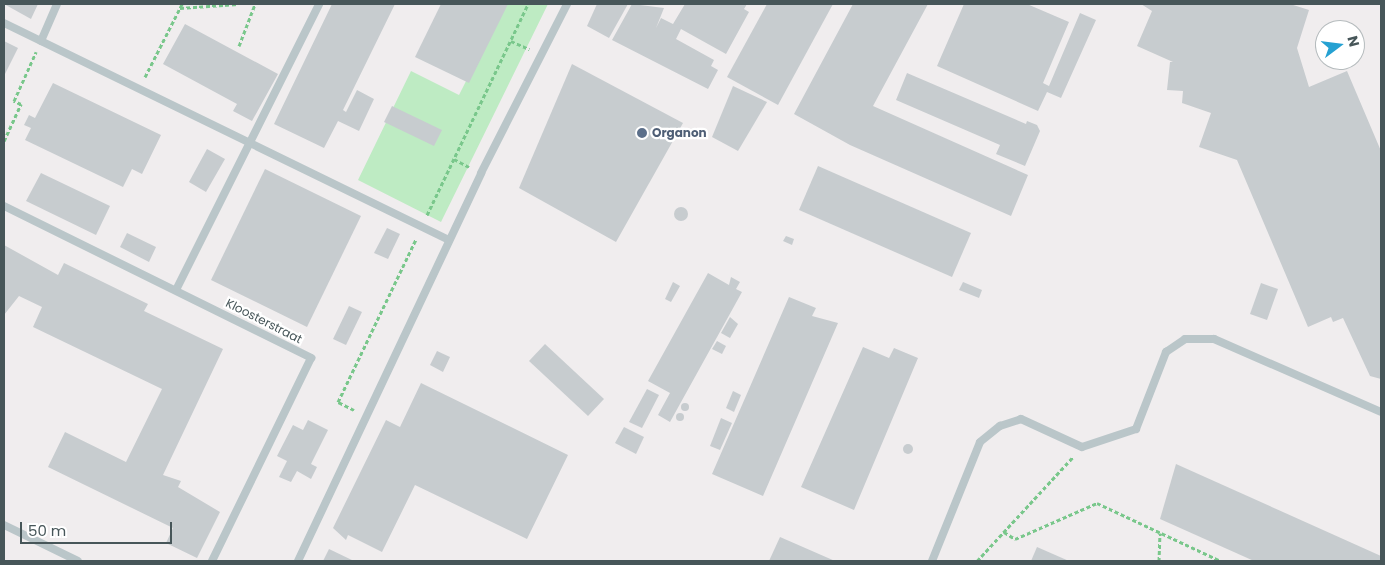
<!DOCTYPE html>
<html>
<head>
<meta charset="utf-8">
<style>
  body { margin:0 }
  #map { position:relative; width:1385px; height:565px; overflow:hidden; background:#f0edee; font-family:Poppins,sans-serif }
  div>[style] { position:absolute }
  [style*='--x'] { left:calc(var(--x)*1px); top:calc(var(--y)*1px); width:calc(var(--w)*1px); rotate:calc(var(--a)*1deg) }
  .green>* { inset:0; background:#beebc3 }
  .building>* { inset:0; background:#c7cccf }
  .round { border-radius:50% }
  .path>* { height:3px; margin-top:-1.5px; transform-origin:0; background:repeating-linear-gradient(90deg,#79c78b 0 4px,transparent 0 6.5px) }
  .service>* { height:8px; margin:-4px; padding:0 4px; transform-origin:4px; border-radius:4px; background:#bac6c9 }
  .dots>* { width:14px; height:14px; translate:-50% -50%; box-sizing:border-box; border:2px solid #fff; border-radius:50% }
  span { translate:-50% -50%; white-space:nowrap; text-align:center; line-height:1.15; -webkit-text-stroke:4.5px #fff; paint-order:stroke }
  .service-label { font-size:12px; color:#4e5e75; font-weight:700 }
  .left { translate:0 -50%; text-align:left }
  .street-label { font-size:12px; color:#475659 }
  .frame { position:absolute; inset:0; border:5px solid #475659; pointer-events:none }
  .north { position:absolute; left:1315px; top:20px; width:50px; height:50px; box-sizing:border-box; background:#fff; border:1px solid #b5bbbd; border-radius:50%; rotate:75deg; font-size:14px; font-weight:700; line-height:20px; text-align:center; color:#475659 }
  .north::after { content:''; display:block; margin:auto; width:18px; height:22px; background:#25a1d2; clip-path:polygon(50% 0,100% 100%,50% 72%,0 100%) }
  .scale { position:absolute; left:20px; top:522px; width:152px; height:22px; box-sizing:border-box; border:2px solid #475659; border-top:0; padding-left:6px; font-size:15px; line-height:18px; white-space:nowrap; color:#475659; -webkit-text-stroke:4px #fff; paint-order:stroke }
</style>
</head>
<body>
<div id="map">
  <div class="green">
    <div style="clip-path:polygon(505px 4px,548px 4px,441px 222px,358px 180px,411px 71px,459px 95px)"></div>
  </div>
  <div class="building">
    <div style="clip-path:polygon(4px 4px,38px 4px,31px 19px)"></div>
    <div style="clip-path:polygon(332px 4px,395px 4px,343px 110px,346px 112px,357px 90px,374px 99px,359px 131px,338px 121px,324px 148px,274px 124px)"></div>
    <div style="clip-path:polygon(441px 4px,508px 4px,469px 83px,415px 57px)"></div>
    <div style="clip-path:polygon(597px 4px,628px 4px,609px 38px,587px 26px)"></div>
    <div style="clip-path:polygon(632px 4px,664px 8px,656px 28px,661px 18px,673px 24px,685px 4px,747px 4px,744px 9px,749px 12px,726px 54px,681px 29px,676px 39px,714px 60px,711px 66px,718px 70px,708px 89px,612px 40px)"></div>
    <div style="clip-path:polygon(767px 4px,833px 4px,778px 105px,727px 77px)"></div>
    <div style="clip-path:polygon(853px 4px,928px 4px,873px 106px,1028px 175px,1011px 216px,850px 145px,794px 114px)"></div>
    <div style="clip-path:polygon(964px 4px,1027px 4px,1069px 22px,1043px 83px,1049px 86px,1080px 13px,1096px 20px,1061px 98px,1047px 92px,1038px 111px,937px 66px)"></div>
    <div style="clip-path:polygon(1141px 4px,1290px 4px,1309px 10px,1297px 48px,1309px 87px,1347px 71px,1381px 151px,1381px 379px,1370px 376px,1343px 318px,1333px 322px,1331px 317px,1308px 327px,1237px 160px,1199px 147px,1211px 113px,1182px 103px,1183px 91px,1167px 90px,1170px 62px,1173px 62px,1137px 46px,1152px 11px)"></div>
    <div style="clip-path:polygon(185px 24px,278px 74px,252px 121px,233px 111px,237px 104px,163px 64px)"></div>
    <div style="clip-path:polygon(4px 41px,18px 48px,4px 76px)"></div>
    <div style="clip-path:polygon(572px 64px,683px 123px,616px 242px,519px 188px)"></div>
    <div style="clip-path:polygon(907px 73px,1026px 124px,1027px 121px,1037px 125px,1040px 131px,1025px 166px,996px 154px,1000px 145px,896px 100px)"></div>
    <div style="clip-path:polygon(53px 83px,161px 135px,142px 174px,132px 169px,123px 187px,25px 140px,31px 128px,24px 125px,29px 115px,35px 118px)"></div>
    <div style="clip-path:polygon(733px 86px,767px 102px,738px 151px,712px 137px)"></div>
    <div style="clip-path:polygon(392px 106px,442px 130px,434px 146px,384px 122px)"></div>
    <div style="clip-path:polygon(207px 149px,225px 159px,206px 192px,189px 182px)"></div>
    <div style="clip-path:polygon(818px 166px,971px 233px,952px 277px,799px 210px)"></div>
    <div style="clip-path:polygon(265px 169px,361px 216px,307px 327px,211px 280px)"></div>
    <div style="clip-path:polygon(41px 173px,110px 206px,96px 235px,26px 201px)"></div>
    <div class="round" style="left:674px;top:207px;width:14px;height:14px"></div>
    <div style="clip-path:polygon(387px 228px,400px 234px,388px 259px,374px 253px)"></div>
    <div style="clip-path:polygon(127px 233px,156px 247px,149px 262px,120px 247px)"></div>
    <div style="clip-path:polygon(786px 236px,794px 239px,792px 245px,783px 241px)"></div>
    <div style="clip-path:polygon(4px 245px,58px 275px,64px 263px,148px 304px,144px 311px,223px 349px,163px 475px,181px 481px,178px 487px,220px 512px,197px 558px,166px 543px,173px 528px,48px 467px,65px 432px,126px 462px,162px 389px,33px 327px,42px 307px,19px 296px,4px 315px)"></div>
    <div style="clip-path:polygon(708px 273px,729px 285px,731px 277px,740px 282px,736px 289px,742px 292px,670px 422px,658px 415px,670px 393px,648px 381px)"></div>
    <div style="clip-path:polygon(673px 282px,680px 286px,671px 302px,665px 299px)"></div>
    <div style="clip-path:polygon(963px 282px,982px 290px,979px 298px,959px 290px)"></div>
    <div style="clip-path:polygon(1261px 283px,1278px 289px,1267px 320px,1250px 314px)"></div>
    <div style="clip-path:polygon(789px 297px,816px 308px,812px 316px,838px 323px,763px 496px,712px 474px)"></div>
    <div style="clip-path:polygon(349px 306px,362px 312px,346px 345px,333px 339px)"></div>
    <div style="clip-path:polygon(730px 317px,738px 324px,730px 338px,721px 333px)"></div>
    <div style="clip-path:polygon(717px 341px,726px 346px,722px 354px,712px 349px)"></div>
    <div style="clip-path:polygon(545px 344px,604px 399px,588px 416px,529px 361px)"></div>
    <div style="clip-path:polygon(863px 347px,889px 358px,894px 348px,918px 358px,854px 510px,801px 487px)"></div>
    <div style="clip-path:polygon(437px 351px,450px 357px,443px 372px,430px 365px)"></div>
    <div style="clip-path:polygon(421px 383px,568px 455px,527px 539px,415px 485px,382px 552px,348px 535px,346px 540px,333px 528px,386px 420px,400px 427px)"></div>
    <div style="clip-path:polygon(647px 389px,659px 395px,642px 428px,629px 422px)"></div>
    <div style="clip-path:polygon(733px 391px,741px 395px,734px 412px,726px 408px)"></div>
    <div class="round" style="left:681px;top:403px;width:8px;height:8px"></div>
    <div class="round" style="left:676px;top:413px;width:8px;height:8px"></div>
    <div style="clip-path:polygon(721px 418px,732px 423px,720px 450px,710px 446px)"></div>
    <div style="clip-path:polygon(308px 420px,328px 430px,311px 464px,317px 467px,311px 479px,297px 471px,291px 482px,279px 477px,287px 461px,277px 456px,293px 425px,303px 430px)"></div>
    <div style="clip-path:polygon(624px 427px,644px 437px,636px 454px,615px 443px)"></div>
    <div class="round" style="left:903px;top:444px;width:10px;height:10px"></div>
    <div style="clip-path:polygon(1176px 464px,1381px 556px,1381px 561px,1254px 561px,1160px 519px)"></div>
    <div style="clip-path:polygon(780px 537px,835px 561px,769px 561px)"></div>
    <div style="clip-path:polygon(1037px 547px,1069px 561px,1031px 561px)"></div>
    <div style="clip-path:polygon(329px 549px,354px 561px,323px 561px)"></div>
  </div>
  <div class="path">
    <div style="--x:180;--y:8;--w:58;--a:-3.9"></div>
    <div style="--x:511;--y:41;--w:20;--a:24"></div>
    <div style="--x:239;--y:46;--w:45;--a:-69.1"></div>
    <div style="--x:145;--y:77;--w:82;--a:-63.1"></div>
    <div style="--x:4;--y:141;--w:41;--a:-65.3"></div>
    <div style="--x:21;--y:104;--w:8;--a:-157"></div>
    <div style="--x:14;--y:101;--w:54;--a:-65.8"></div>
    <div style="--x:454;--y:159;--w:17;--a:28"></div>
    <div style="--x:427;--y:215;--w:234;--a:-64.4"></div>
    <div style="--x:354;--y:410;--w:18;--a:-153"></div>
    <div style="--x:338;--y:402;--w:181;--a:-64.4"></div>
    <div style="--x:1004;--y:532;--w:13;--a:32"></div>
    <div style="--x:1015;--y:539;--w:90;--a:-23.7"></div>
    <div style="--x:1097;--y:503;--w:137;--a:25.1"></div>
    <div style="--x:977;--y:561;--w:142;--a:-47.3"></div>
    <div style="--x:1159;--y:561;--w:28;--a:-88"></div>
  </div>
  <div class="service">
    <div style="--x:4;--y:23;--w:495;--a:26"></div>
    <div style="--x:41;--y:41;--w:40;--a:-66.6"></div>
    <div style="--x:4;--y:206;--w:343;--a:26.3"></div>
    <div style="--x:311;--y:358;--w:226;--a:116"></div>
    <div style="--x:176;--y:290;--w:320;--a:-63.4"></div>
    <div style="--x:4;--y:525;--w:82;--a:25.9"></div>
    <div style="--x:298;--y:561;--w:429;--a:-64.7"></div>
    <div style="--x:481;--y:173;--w:190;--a:-63"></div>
    <div style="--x:932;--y:561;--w:128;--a:-68"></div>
    <div style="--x:980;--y:442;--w:26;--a:-39"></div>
    <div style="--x:1000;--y:426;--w:22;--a:-18"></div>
    <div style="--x:1021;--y:419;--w:67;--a:24.7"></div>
    <div style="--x:1082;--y:447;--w:57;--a:-18.4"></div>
    <div style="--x:1136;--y:429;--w:83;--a:-68.7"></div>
    <div style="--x:1166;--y:352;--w:23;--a:-34"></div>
    <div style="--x:1185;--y:339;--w:29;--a:0"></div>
    <div style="--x:1214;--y:339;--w:182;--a:23.6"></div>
  </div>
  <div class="dots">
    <div style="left:642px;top:133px;background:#5c6f8a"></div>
  </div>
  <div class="service-label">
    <span class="left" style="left:652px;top:133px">Organon</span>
  </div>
  <div class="street-label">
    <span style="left:264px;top:321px;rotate:27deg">Kloosterstraat</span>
  </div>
  <div class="frame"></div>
  <div class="north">N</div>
  <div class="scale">50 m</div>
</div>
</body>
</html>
